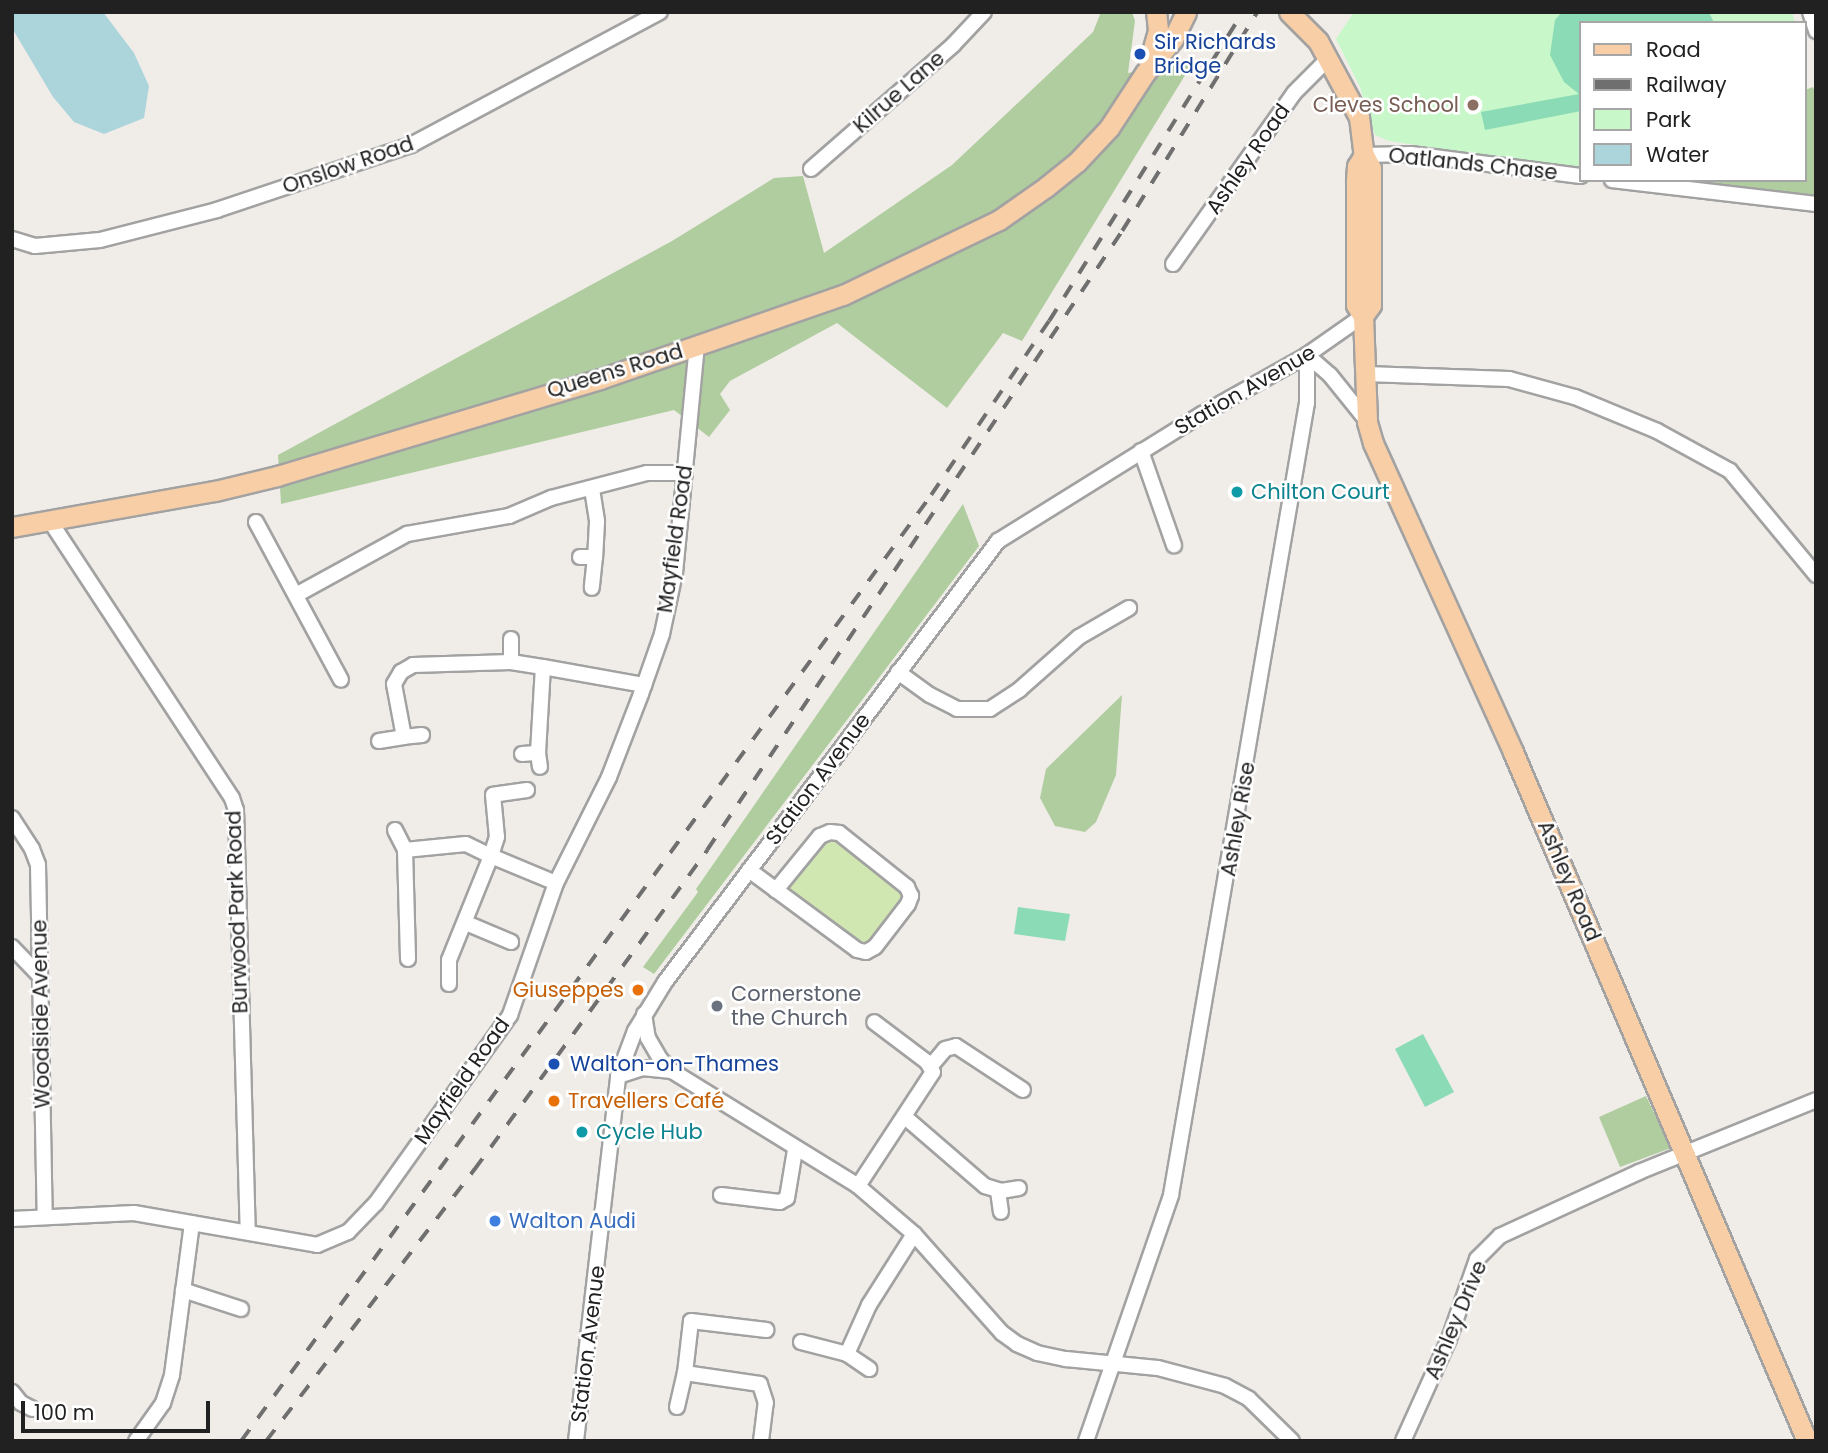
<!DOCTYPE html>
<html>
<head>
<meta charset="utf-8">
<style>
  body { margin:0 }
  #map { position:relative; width:1828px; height:1453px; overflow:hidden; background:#f0ede8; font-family:Poppins,sans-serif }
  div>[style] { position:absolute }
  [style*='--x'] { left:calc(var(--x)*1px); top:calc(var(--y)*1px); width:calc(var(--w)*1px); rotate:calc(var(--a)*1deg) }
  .grass>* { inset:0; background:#d0e7b1 }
  .forest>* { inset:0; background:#b0cd9f }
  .park>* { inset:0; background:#c8f7c9 }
  .pitch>* { inset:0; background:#8bdbb6 }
  .water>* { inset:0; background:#abd4db }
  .roads { filter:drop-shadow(2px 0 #a2a2a2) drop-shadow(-2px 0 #a2a2a2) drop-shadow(0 2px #a2a2a2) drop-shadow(0 -2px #a2a2a2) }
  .minor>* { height:14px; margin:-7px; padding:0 7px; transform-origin:7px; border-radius:7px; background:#fff }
  .major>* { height:19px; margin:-9.5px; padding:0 9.5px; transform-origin:9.5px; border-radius:9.5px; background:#f7cea6 }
  .rail>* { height:3.5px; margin-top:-1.75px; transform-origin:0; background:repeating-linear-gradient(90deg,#6f6f6f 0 14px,transparent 0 28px) }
  .dots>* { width:19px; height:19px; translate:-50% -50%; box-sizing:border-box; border:4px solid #fff; border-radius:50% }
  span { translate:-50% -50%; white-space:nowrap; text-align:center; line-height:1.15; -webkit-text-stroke:5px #fff; paint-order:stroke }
  .transit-label { font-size:21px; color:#164399 }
  .left { translate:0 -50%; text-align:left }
  .street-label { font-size:21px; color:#212121 }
  .education-label { font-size:21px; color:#785e54 }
  .right { translate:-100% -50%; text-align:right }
  .culture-label { font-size:21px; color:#0d838f }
  .food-label { font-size:21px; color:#c56008 }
  .worship-label { font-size:21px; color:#5b616d }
  .shop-label { font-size:21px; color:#366cbe }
  .frame { position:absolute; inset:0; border:14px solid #212121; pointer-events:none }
  .legend { position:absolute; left:1579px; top:21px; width:228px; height:161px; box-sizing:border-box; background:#fff; border:2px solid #a6a6a6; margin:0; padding:9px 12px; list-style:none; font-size:21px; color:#212121 }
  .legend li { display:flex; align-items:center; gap:14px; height:35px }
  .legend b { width:35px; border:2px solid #a6a6a6 }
  .scale { position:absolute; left:21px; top:1401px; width:189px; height:32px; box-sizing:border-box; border:4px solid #212121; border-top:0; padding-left:9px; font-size:21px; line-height:24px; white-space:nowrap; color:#212121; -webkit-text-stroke:5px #fff; paint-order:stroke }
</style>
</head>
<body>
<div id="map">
  <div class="grass">
    <div style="clip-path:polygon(833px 836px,906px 894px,871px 945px,864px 948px,797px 902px,790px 891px,790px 883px,822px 838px)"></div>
  </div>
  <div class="forest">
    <div style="clip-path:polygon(1101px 12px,1132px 12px,1135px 21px,1128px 73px,1195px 59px,1022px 341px,1003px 333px,947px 408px,837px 323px,730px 381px,720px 394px,730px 410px,709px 437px,674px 410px,281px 504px,278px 455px,672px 241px,774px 178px,803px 176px,824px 253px,952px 165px,1093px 32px)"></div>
    <div style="clip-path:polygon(1813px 87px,1816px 95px,1816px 196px,1721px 191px,1648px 180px,1805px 180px,1805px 90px)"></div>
    <div style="clip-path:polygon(963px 504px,979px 546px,654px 974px,643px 967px,698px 892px,696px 889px)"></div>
    <div style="clip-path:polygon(1122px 695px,1116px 775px,1096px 822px,1085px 832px,1055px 826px,1040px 798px,1046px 769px)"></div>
    <div style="clip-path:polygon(1646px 1096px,1671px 1148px,1620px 1167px,1599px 1117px)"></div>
  </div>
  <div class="park">
    <div style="clip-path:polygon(1354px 12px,1792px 12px,1795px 23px,1581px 23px,1580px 170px,1389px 141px,1375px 135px,1360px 87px,1336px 39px)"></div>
  </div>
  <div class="pitch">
    <div style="clip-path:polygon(1562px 12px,1709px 12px,1714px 23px,1581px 23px,1581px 111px,1485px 130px,1481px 112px,1579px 94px,1564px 82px,1550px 55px,1555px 20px)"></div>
    <div style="clip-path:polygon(1018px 907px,1070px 914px,1065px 941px,1014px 934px)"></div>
    <div style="clip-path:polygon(1423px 1034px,1454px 1092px,1425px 1107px,1395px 1049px)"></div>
  </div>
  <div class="water">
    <div style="clip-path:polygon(12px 12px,103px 12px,134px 53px,149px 86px,144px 118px,104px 134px,74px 122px,53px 97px,12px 28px)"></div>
  </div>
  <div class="roads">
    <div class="minor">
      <div style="--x:1810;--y:12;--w:20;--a:72"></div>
      <div style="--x:1364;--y:155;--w:47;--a:-1.2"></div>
      <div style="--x:1411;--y:154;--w:171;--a:7.4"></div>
      <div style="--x:811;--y:169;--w:189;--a:-41.1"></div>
      <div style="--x:953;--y:45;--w:45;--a:-46.8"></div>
      <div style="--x:1612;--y:180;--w:205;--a:6.7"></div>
      <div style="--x:12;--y:239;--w:24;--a:17"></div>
      <div style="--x:35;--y:246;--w:65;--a:-5.3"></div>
      <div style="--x:100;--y:240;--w:121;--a:-14.4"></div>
      <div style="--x:217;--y:210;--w:205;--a:-18.5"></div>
      <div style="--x:411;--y:145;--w:282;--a:-28.1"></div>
      <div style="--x:1173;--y:264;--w:209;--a:-54.7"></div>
      <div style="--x:1294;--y:93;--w:48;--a:-45"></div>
      <div style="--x:1307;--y:355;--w:30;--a:41"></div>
      <div style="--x:1330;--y:375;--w:59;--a:51.2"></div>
      <div style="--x:1366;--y:374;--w:143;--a:2"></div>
      <div style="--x:1509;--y:379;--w:68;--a:15.3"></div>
      <div style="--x:1575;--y:397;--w:89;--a:22.5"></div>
      <div style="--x:1657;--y:431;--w:83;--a:28.7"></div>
      <div style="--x:1730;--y:471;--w:135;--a:50.4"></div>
      <div style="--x:1141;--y:451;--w:100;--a:70.7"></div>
      <div style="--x:592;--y:489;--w:33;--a:81"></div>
      <div style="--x:597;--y:522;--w:35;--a:93"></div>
      <div style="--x:50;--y:521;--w:331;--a:56.7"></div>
      <div style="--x:232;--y:798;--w:13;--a:72"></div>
      <div style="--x:236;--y:810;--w:422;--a:88.4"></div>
      <div style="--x:256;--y:522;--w:179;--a:61.7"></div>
      <div style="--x:580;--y:557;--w:15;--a:0"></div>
      <div style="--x:595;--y:557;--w:31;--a:96"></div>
      <div style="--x:296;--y:595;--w:127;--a:-28.8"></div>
      <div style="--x:407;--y:534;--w:104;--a:-10"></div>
      <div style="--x:509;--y:516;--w:46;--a:-23.2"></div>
      <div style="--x:551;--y:498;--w:99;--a:-14.6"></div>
      <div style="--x:647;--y:473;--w:38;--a:0"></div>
      <div style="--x:511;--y:639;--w:23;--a:90"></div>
      <div style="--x:898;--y:672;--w:39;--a:36"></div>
      <div style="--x:930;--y:695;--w:30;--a:27"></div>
      <div style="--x:957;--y:709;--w:33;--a:0"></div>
      <div style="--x:990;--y:709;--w:35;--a:-33"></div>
      <div style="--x:1019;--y:690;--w:80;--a:-41.5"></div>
      <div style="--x:1079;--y:637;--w:58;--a:-30.1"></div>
      <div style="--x:422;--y:735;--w:18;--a:174"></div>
      <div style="--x:404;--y:737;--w:54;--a:-100.7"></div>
      <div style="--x:394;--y:684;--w:14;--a:-60"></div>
      <div style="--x:401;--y:672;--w:14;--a:-30"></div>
      <div style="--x:413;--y:665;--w:98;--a:-1.8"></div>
      <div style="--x:511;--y:662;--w:32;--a:9"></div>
      <div style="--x:379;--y:741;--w:25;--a:-9"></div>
      <div style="--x:538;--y:753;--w:86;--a:-86.7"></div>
      <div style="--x:543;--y:667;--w:103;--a:10.1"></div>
      <div style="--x:522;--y:754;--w:16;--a:-4"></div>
      <div style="--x:538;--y:753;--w:14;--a:82"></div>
      <div style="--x:527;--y:790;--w:34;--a:172"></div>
      <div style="--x:493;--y:795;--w:42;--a:84.6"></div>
      <div style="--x:497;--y:837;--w:20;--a:108"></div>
      <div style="--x:491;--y:856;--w:70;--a:22.6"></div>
      <div style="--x:12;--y:818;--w:37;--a:57"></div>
      <div style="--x:32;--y:849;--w:17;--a:69"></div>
      <div style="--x:38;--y:865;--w:351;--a:88.9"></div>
      <div style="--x:395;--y:830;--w:22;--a:63"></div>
      <div style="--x:405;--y:850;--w:109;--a:88.4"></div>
      <div style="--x:405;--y:850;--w:61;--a:-5.6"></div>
      <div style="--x:466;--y:844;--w:28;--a:26"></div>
      <div style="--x:491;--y:856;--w:112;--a:112"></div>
      <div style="--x:449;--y:960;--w:24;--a:90"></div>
      <div style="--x:749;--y:870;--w:134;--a:36.5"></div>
      <div style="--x:857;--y:950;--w:9;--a:13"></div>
      <div style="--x:866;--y:952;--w:10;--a:-29"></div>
      <div style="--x:875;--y:947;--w:54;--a:-52.5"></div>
      <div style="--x:908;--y:904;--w:9;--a:-69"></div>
      <div style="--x:911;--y:896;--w:10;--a:-114"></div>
      <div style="--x:907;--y:887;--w:87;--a:-141.5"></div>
      <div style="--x:839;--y:833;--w:9;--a:-174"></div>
      <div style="--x:830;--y:832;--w:11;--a:158"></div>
      <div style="--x:820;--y:836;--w:70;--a:129.2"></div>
      <div style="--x:466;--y:923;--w:49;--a:22.9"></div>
      <div style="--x:12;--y:947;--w:40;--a:46"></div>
      <div style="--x:644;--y:1014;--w:24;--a:81"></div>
      <div style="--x:648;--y:1038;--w:24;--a:60"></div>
      <div style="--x:660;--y:1059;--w:17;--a:45"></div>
      <div style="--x:672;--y:1071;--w:219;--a:31.7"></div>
      <div style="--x:858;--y:1186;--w:74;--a:40.6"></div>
      <div style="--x:914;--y:1234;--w:132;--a:48.4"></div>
      <div style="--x:1002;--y:1333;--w:19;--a:36"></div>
      <div style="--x:1017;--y:1344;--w:22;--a:24"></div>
      <div style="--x:1037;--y:1353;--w:30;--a:12"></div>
      <div style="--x:1066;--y:1359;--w:92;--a:5.6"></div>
      <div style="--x:1158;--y:1368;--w:69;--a:15"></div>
      <div style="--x:1225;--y:1386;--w:27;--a:28"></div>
      <div style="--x:1249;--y:1399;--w:60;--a:44.3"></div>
      <div style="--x:930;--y:1067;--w:23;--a:-50"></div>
      <div style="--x:945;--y:1049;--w:11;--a:-15"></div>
      <div style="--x:956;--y:1046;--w:80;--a:33.3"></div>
      <div style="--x:618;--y:1076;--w:25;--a:-18"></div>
      <div style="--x:642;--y:1068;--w:30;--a:6"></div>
      <div style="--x:905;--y:1117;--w:106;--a:40.8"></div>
      <div style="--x:985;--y:1186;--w:17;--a:17"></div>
      <div style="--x:1001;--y:1191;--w:18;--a:-9"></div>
      <div style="--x:858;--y:1186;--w:136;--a:-56.7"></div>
      <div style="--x:933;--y:1072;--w:12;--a:-121"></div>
      <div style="--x:927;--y:1062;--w:66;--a:-143"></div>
      <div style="--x:998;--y:1191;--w:21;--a:82"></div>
      <div style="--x:721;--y:1195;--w:59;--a:6.8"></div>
      <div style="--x:780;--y:1202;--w:8;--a:-30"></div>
      <div style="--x:787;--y:1198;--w:49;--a:-80.5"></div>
      <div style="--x:12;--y:1219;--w:122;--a:-2.8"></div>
      <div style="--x:134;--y:1213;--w:186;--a:9.9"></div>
      <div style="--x:317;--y:1245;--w:34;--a:-23"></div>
      <div style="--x:348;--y:1232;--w:40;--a:-46"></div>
      <div style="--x:376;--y:1203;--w:231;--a:-54.5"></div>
      <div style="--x:510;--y:1015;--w:140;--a:-70.8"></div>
      <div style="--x:556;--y:883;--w:119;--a:-63.4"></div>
      <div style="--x:609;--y:777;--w:89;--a:-68.9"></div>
      <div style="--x:641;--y:694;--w:64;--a:-70.7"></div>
      <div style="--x:662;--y:634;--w:62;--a:-78"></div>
      <div style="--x:675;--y:573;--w:229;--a:-84.5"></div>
      <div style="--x:183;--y:1290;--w:61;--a:18.1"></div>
      <div style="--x:801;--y:1342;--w:48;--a:14.6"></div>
      <div style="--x:847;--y:1354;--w:27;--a:34"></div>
      <div style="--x:847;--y:1354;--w:54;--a:-65.8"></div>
      <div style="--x:869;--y:1305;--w:84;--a:-57.6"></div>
      <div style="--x:12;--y:1392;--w:14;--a:51"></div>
      <div style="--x:21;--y:1403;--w:13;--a:27"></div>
      <div style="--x:677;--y:1407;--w:35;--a:-77"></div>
      <div style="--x:136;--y:1441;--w:47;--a:-54.6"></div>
      <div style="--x:163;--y:1403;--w:29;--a:-72"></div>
      <div style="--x:172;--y:1375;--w:153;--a:-82.5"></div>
      <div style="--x:576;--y:1441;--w:367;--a:-83.4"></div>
      <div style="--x:618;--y:1076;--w:48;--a:-69.3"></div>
      <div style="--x:635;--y:1031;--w:57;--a:-58.5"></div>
      <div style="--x:665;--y:982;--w:553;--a:-52.94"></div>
      <div style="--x:998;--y:541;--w:240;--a:-31.9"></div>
      <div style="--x:1202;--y:414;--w:120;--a:-29.3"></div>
      <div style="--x:1307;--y:355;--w:68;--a:-34.9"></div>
      <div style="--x:761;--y:1441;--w:38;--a:-83"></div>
      <div style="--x:766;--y:1403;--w:20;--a:-108"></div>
      <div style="--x:760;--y:1384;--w:76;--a:-171.7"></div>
      <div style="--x:685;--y:1373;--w:52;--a:-83.4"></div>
      <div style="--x:691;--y:1321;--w:76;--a:6.8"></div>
      <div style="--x:1086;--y:1441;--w:260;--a:-70.9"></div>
      <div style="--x:1171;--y:1195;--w:804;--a:-80.26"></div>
      <div style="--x:1307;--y:403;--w:48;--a:-90"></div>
      <div style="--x:1403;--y:1441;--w:112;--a:-65.7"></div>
      <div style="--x:1449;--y:1339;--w:85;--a:-70.7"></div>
      <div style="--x:1477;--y:1259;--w:33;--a:-45"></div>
      <div style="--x:1500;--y:1236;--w:153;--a:-24.7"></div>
      <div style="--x:1639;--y:1172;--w:191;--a:-22.1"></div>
    </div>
    <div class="major">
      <div style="--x:1289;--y:12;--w:41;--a:45"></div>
      <div style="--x:1318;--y:41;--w:86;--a:61.7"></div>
      <div style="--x:1359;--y:117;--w:38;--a:83"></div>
      <div style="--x:1364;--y:155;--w:15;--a:62"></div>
      <div style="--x:1371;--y:168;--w:137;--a:90"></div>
      <div style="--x:1371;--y:305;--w:14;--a:126"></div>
      <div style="--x:1149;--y:62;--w:33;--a:-74"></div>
      <div style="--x:1158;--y:30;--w:18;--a:-96"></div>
      <div style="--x:1364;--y:155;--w:13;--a:122"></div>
      <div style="--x:1357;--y:166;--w:16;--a:94"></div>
      <div style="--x:1356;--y:182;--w:123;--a:90"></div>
      <div style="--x:1356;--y:305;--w:13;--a:58"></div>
      <div style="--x:1363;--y:316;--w:106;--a:87.8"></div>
      <div style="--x:1367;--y:422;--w:22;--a:74"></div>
      <div style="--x:1373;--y:443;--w:339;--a:65.6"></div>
      <div style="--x:1513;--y:752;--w:749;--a:66.89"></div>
      <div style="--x:12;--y:527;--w:206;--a:-10.1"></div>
      <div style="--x:215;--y:491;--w:64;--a:-13.6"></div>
      <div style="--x:277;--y:476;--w:337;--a:-16.7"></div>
      <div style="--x:600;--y:379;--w:257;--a:-19.1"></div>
      <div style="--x:843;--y:295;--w:173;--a:-25.7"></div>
      <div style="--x:999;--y:220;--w:57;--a:-35.1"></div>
      <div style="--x:1046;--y:187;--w:40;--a:-39"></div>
      <div style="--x:1077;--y:162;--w:47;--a:-46.7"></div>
      <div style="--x:1109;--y:128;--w:66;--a:-56.8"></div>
      <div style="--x:1145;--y:73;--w:44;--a:-50.5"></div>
      <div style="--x:1173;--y:39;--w:30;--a:-64"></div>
    </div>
  </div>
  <div class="rail">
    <div style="--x:241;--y:1441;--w:1171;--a:-53.89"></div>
    <div style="--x:931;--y:495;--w:210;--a:-55.9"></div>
    <div style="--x:1049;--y:321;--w:365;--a:-57.9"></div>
    <div style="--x:266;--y:1441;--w:342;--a:-52.5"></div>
    <div style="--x:474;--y:1170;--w:396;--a:-53.9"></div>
    <div style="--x:707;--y:850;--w:745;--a:-56.16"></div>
    <div style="--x:1122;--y:231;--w:257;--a:-58.3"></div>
  </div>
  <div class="dots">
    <div style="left:1140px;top:54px;background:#1a4fb4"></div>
    <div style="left:1473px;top:105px;background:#8d6e63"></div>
    <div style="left:1237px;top:492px;background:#0f9aa8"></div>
    <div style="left:638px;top:990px;background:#e8710a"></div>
    <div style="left:717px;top:1006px;background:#6b7280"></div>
    <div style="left:554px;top:1064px;background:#1a4fb4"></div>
    <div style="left:554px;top:1101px;background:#e8710a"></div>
    <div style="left:582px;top:1132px;background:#0f9aa8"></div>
    <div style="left:495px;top:1221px;background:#3f7fe0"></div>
  </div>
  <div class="transit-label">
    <span class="left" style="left:1154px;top:54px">Sir Richards<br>Bridge</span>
    <span class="left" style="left:570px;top:1064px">Walton-on-Thames</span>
  </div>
  <div class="street-label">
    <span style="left:899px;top:92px;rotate:-41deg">Kilrue Lane</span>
    <span style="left:1248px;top:159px;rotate:-55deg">Ashley Road</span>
    <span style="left:1473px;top:164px;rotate:6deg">Oatlands Chase</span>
    <span style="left:348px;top:165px;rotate:-19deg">Onslow Road</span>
    <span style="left:615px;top:371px;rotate:-17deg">Queens Road</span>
    <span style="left:1245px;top:390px;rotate:-30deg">Station Avenue</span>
    <span style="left:675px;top:539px;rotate:-82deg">Mayfield Road</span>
    <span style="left:818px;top:779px;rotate:-53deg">Station Avenue</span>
    <span style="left:1238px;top:819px;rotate:-80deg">Ashley Rise</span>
    <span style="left:1569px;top:881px;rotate:67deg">Ashley Road</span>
    <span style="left:237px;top:912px;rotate:-92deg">Burwood Park Road</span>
    <span style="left:41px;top:1014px;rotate:-91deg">Woodside Avenue</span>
    <span style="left:462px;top:1081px;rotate:-55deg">Mayfield Road</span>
    <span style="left:1456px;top:1320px;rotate:-67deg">Ashley Drive</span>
    <span style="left:588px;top:1344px;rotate:-83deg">Station Avenue</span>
  </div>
  <div class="education-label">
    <span class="right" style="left:1459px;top:105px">Cleves School</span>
  </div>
  <div class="culture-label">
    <span class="left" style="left:1251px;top:492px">Chilton Court</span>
    <span class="left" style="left:596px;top:1132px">Cycle Hub</span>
  </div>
  <div class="food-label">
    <span class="right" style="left:624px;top:990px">Giuseppes</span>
    <span class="left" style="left:568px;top:1101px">Travellers Café</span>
  </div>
  <div class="worship-label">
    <span class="left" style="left:731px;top:1006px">Cornerstone<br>the Church</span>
  </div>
  <div class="shop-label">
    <span class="left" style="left:509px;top:1221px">Walton Audi</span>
  </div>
  <div class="frame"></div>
  <ul class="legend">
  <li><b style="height:9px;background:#f7cea6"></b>Road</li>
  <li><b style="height:9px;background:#6f6f6f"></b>Railway</li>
  <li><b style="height:19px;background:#c8f7c9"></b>Park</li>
  <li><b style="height:19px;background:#abd4db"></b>Water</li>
  </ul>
  <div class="scale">100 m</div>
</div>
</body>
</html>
